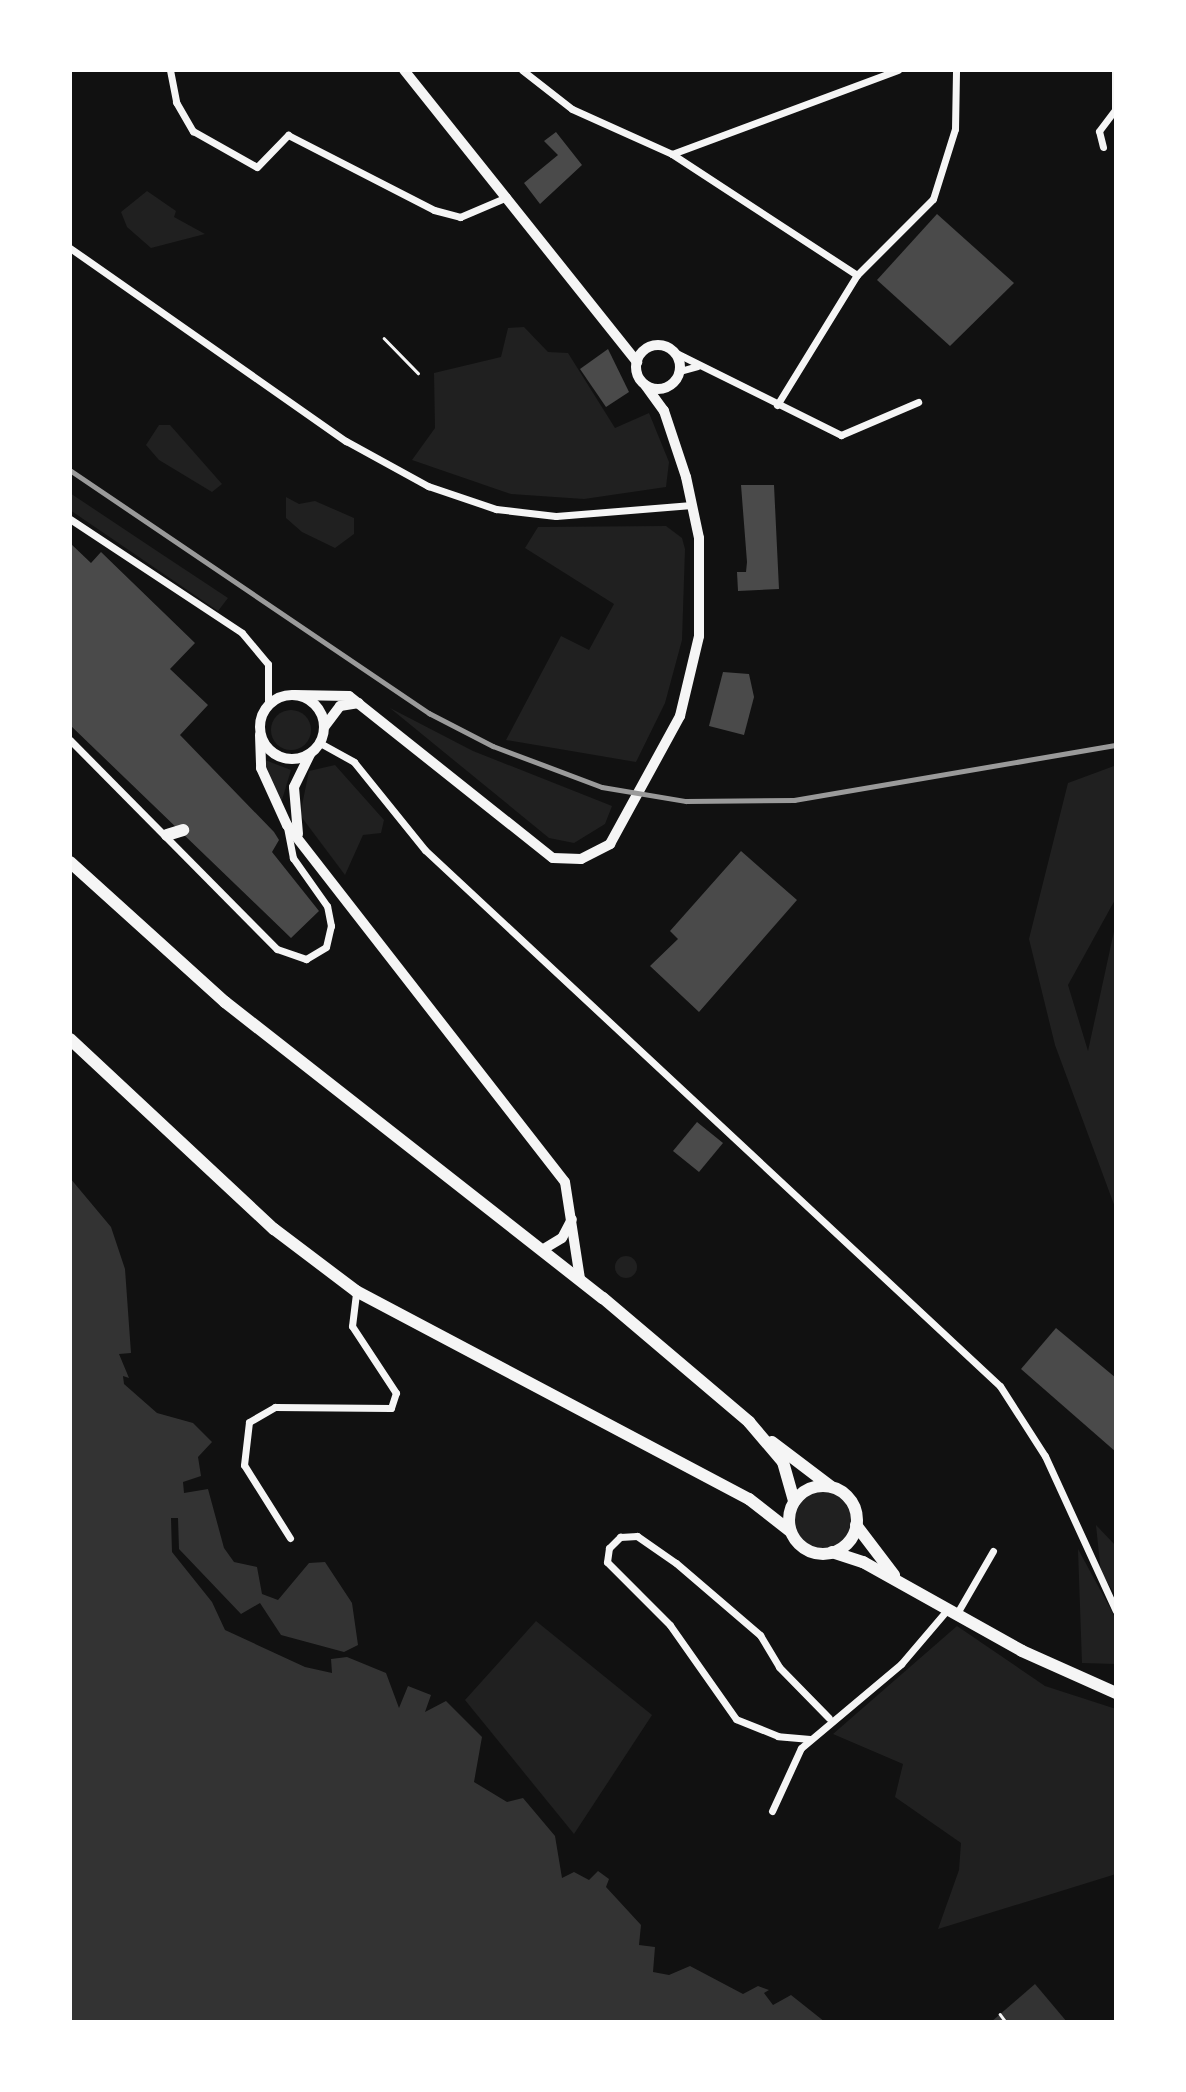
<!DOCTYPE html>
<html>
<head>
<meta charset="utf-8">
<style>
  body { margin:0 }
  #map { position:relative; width:1186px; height:2092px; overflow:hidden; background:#111; font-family:"DejaVu Sans",sans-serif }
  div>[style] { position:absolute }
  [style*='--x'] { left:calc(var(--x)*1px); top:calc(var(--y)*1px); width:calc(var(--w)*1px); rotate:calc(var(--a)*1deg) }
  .green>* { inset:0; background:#202020 }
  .round { border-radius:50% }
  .water>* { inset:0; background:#333 }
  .building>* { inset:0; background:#4a4a4a }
  .path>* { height:2.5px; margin:-1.25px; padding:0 1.25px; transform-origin:1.25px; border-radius:1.25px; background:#f5f5f5 }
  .minor>* { height:7px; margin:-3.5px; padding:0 3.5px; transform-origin:3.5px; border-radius:3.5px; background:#f5f5f5 }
  .secondary>* { height:10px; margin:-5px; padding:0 5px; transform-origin:5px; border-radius:5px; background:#f5f5f5 }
  .secondary>.ring { margin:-5px; padding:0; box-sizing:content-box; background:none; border:10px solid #f5f5f5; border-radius:50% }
  .primary>* { height:12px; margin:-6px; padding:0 6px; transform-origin:6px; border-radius:6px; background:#f5f5f5 }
  .primary>.ring { margin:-6px; padding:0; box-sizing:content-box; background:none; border:12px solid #f5f5f5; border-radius:50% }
  .trunk>* { height:12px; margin:-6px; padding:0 6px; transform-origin:6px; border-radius:6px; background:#f5f5f5 }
  .rail>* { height:4.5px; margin:-2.25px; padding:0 2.25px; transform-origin:2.25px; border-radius:2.25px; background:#9a9a9a }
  span { translate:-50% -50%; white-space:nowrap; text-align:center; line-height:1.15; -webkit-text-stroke:6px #fff; paint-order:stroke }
  .frame { position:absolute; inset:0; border:72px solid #fff; pointer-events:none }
</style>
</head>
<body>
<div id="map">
  <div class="green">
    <div style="clip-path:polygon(147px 191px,176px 211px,174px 217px,205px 234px,151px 248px,127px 227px,121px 212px)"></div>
    <div style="clip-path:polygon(524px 327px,548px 352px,568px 353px,615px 428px,649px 413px,669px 462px,666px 487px,584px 499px,511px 494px,412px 460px,435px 428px,434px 373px,501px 357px,508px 328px)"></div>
    <div style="clip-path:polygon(159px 425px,170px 425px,222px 484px,212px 492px,159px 460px,146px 445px)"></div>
    <div style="clip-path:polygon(70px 493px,163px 555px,228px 598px,218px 611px,70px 510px)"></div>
    <div style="clip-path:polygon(286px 497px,299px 504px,315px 501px,354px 518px,354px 534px,335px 548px,302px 532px,286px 518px)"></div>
    <div style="clip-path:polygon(666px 526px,682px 538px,685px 549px,682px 640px,665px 703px,636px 762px,506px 740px,561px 636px,589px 650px,614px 604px,525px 548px,538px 527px)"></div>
    <div style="clip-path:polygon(390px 708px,473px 751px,612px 806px,605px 824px,574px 843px,549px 838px)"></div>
    <div class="round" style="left:271px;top:710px;width:40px;height:40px"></div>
    <div style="clip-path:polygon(265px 760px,291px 770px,281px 803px,273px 788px)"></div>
    <div style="clip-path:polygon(335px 765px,384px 820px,381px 833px,363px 835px,345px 875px,300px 815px,309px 771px)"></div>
    <div style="clip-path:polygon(1114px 766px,1116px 898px,1068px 985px,1088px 1051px,1116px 922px,1116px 1210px,1055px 1045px,1029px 939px,1068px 783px)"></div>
    <div class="round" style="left:615px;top:1256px;width:22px;height:22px"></div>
    <div class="round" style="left:794px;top:1491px;width:58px;height:58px"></div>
    <div style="clip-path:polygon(1096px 1525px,1116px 1546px,1116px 1596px,1101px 1573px)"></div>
    <div style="clip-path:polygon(1078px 1549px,1116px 1619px,1116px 1664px,1082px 1663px)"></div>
    <div style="clip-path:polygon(536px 1621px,652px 1715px,574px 1834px,465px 1700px)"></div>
    <div style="clip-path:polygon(957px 1626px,1045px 1686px,1116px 1709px,1116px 1874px,938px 1929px,959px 1870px,961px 1843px,895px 1797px,903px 1764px,833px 1734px)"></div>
  </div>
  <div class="water">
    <div style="clip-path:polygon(70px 1178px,111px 1227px,125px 1269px,131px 1353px,119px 1354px,129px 1378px,123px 1376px,124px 1384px,157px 1413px,193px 1423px,212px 1442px,198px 1457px,201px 1476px,183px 1482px,184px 1493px,208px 1489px,224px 1548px,234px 1562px,257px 1567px,262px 1594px,278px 1600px,309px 1563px,325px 1562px,352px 1603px,358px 1645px,344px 1652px,281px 1635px,260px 1603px,241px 1614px,179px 1549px,178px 1518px,171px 1518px,172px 1552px,212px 1602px,225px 1630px,305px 1667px,332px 1673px,331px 1659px,347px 1657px,386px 1673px,399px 1708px,408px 1686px,431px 1695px,425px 1712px,446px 1701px,482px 1737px,474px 1782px,507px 1802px,523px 1798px,555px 1836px,562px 1878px,574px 1872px,589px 1880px,598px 1871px,609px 1879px,606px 1887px,641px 1925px,639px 1945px,655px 1947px,653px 1972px,669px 1975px,690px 1966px,743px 1994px,758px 1986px,769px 1990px,764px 1993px,773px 2005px,791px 1995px,825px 2022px,70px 2022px)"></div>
    <div style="clip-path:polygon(1035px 1984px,1067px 2022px,991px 2022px)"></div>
  </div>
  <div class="building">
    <div style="clip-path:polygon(556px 132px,582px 165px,540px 204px,524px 183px,558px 155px,544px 141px)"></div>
    <div style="clip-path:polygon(937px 214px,1014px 283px,950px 346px,877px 280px)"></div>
    <div style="clip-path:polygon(608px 349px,629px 392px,606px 407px,580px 369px)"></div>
    <div style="clip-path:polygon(741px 485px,774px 485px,779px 589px,738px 591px,737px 572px,746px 572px,747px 562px)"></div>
    <div style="clip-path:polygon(70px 543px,91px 563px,101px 552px,195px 643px,170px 669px,208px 705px,180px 735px,274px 832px,279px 840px,272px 852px,319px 911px,291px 938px,70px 725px)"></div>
    <div style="clip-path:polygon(723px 672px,749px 674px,754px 697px,744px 735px,709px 726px)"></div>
    <div style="clip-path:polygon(741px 851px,797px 900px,699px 1012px,650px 966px,678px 939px,670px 931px)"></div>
    <div style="clip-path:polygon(697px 1122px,723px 1143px,699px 1172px,673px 1151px)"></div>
    <div style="clip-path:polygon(1056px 1328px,1116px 1378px,1116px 1452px,1021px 1369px)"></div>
  </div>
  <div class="path">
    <div style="--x:384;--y:338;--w:49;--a:45.8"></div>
    <div style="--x:1000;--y:2014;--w:10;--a:53"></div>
  </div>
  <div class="minor">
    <div style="--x:170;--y:70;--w:33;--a:79"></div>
    <div style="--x:176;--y:102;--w:34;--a:60"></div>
    <div style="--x:193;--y:131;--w:73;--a:29.4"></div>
    <div style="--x:257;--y:167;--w:45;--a:-45.9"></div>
    <div style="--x:288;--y:135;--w:164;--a:27.2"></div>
    <div style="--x:434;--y:210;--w:27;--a:15"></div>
    <div style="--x:460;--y:217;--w:51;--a:-23.1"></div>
    <div style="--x:522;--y:70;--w:63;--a:38"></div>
    <div style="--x:572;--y:109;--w:110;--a:24.2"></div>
    <div style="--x:672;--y:154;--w:221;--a:33.2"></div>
    <div style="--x:1103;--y:147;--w:16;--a:-104"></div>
    <div style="--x:1099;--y:131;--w:26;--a:-53"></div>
    <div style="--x:1115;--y:110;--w:40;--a:-90"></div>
    <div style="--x:672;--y:154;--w:241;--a:-20.4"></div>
    <div style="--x:70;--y:248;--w:337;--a:35"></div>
    <div style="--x:346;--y:441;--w:94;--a:28.8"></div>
    <div style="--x:428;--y:486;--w:72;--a:18.7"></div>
    <div style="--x:496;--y:509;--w:60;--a:6.7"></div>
    <div style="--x:556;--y:516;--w:136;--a:-4.6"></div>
    <div style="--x:672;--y:351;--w:189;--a:26.4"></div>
    <div style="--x:841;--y:435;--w:84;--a:-23.2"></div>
    <div style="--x:680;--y:371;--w:18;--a:-16"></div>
    <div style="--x:777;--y:405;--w:153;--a:-58.4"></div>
    <div style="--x:857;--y:275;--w:107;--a:-45"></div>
    <div style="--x:933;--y:199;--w:73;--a:-72.6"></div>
    <div style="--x:955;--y:129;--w:59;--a:-89"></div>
    <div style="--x:70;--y:519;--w:206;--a:33.5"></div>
    <div style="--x:242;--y:633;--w:40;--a:50"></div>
    <div style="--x:268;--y:664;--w:41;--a:90"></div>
    <div style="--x:70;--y:740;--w:294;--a:45.3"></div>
    <div style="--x:277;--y:949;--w:31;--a:19"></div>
    <div style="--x:306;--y:959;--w:23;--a:-31"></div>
    <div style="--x:326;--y:947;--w:22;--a:-77"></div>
    <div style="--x:331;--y:926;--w:20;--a:-101"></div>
    <div style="--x:327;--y:906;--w:59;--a:-125.3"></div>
    <div style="--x:293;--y:858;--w:32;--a:-101"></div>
    <div style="--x:320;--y:743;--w:39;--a:29"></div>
    <div style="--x:354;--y:762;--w:113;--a:51.1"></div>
    <div style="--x:425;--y:850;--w:786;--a:42.99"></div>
    <div style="--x:1000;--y:1386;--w:83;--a:57.3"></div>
    <div style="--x:1045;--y:1456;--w:170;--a:65.4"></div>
    <div style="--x:290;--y:1538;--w:86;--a:-122.2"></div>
    <div style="--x:244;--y:1465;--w:43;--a:-83.4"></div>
    <div style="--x:249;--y:1422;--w:30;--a:-30"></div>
    <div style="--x:275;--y:1407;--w:116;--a:0.5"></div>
    <div style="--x:391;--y:1408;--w:16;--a:-72"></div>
    <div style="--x:396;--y:1393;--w:80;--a:-123.3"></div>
    <div style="--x:352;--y:1326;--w:35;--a:-83"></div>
    <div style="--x:956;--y:1615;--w:74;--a:-60"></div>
    <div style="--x:810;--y:1739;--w:32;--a:-175"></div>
    <div style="--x:778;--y:1736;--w:45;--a:-158"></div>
    <div style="--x:736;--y:1719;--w:115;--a:-125.1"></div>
    <div style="--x:670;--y:1625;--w:89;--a:-135"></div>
    <div style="--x:607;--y:1562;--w:14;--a:-82"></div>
    <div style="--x:609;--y:1548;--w:16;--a:-45"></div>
    <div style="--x:620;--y:1537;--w:17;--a:-3"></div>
    <div style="--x:637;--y:1536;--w:47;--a:34.7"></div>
    <div style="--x:676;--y:1563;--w:111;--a:40.6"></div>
    <div style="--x:760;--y:1635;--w:37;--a:59"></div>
    <div style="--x:779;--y:1667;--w:71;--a:45.6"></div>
    <div style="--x:772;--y:1811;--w:69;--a:-65.3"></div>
    <div style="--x:801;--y:1748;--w:131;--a:-40"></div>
    <div style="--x:901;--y:1664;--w:71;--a:-49.6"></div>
  </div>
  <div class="secondary">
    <div style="--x:404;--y:70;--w:374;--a:51.4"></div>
    <div class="ring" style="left:636px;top:345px;width:34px;height:34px"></div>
    <div class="ring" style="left:260px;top:695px;width:54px;height:54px"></div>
    <div style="--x:294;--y:695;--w:55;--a:1"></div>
    <div style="--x:349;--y:696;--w:260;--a:38.5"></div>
    <div style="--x:553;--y:858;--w:28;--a:2"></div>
    <div style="--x:581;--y:859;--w:33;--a:-27"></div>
    <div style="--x:610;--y:844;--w:146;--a:-61.3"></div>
    <div style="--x:680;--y:716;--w:82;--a:-76.6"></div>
    <div style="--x:699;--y:636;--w:98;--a:-90"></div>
    <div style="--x:699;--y:538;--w:62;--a:-102"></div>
    <div style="--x:686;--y:477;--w:70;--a:-108.4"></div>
    <div style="--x:664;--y:411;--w:32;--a:-126"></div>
    <div style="--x:325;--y:726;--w:25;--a:-53"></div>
    <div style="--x:340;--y:706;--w:19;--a:-9"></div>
    <div style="--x:260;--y:735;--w:33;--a:88"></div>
    <div style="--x:261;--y:768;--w:63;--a:65.5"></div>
    <div style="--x:287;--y:825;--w:452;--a:52.1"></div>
    <div style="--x:565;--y:1182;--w:98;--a:81.2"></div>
    <div style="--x:298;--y:834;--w:47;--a:-94.9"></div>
    <div style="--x:294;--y:787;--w:37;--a:-64"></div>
    <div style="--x:542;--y:1250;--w:23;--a:-31"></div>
    <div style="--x:562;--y:1238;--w:21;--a:-62"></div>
  </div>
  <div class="primary">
    <div style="--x:70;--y:862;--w:209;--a:42.1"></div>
    <div style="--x:225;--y:1002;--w:480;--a:38.1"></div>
    <div style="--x:603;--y:1298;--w:192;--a:40.3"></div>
    <div style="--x:749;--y:1422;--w:52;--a:49.6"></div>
    <div style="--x:783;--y:1462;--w:41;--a:74.2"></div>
    <div style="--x:70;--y:1039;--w:279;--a:43"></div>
    <div style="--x:274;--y:1229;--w:103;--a:37.1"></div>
    <div style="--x:356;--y:1291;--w:445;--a:27.9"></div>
    <div style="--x:749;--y:1499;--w:52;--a:38"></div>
    <div style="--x:772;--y:1442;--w:73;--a:37.2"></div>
    <div class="ring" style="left:789px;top:1486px;width:56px;height:56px"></div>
    <div style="--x:856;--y:1525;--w:63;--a:52.8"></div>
    <div style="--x:832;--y:1552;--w:33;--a:18"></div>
    <div style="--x:863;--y:1562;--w:182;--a:29.2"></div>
    <div style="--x:1022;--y:1651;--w:103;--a:24.1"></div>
  </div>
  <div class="trunk">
    <div style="--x:167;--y:835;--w:17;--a:-17"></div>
  </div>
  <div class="rail">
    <div style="--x:70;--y:470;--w:434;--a:34.1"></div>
    <div style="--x:429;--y:713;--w:72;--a:27.3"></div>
    <div style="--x:493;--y:746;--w:116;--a:20.6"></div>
    <div style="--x:602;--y:787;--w:85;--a:9.5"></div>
    <div style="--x:686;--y:801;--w:108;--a:-0.5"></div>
    <div style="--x:794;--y:800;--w:327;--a:-9.7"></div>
  </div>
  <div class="frame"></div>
</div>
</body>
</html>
